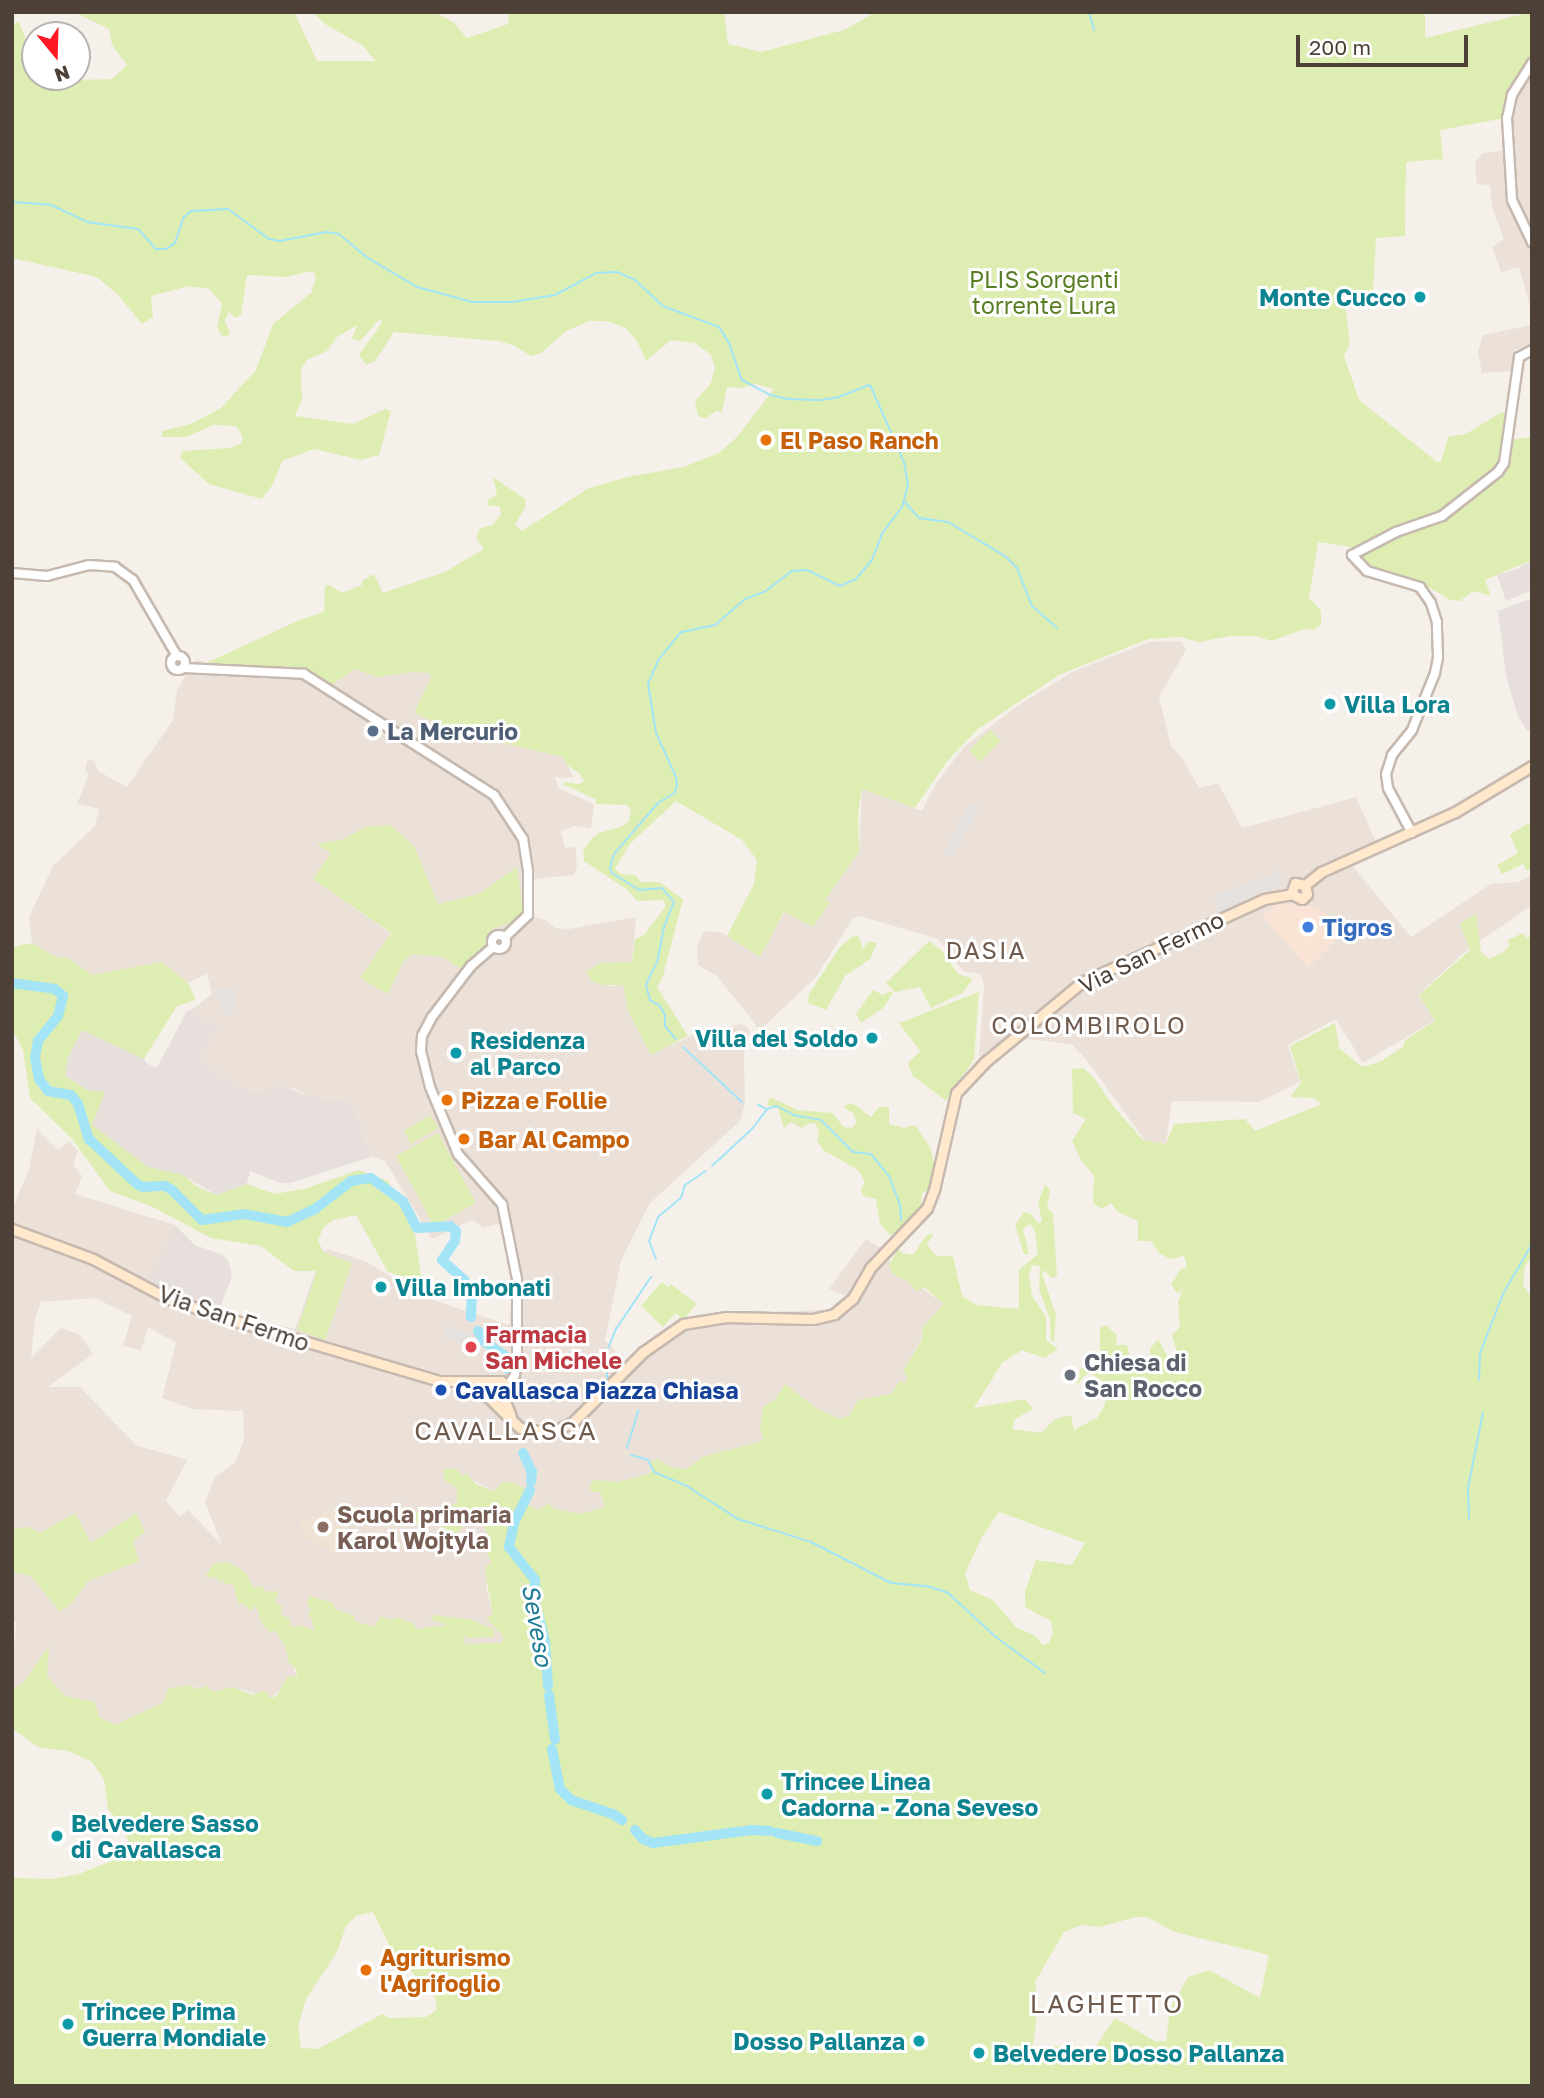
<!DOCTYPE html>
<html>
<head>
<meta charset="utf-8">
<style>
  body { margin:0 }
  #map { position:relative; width:1544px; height:2098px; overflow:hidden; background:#f6f0eb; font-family:"Golos Text",sans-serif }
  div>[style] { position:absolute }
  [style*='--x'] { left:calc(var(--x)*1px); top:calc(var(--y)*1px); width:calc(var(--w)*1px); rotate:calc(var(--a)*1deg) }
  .residential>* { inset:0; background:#ebe1d8 }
  .commercial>* { inset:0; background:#f9e3d5 }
  .industrial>* { inset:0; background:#e6dfdc }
  .education>* { inset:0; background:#f0e3d4 }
  .green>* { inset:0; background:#deedb1 }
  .parking>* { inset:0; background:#e5e1df }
  .stream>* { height:2px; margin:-1px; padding:0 1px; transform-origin:1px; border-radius:1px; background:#a3e5f7 }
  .river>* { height:10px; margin:-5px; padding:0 5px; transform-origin:5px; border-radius:5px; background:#a3e5f7 }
  .roads { filter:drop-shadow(2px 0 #c6b9af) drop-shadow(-2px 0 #c6b9af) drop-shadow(0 2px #c6b9af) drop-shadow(0 -2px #c6b9af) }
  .tertiary>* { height:8px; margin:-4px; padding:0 4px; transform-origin:4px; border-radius:4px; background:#fff }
  .tertiary>.ring { margin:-4px; padding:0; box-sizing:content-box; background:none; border:8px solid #fff; border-radius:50% }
  .secondary>* { height:9px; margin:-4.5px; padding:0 4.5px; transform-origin:4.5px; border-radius:4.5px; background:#ffe8cc }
  .dots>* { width:19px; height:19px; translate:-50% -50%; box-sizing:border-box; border:4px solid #fff; border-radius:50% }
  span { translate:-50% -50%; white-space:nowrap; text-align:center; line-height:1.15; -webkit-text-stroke:6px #fff; paint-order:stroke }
  .park-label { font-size:23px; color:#587e23 }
  .culture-label { font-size:23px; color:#0d838f; font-weight:700 }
  .right { translate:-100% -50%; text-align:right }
  .left { translate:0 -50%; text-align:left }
  .food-label { font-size:23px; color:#c56008; font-weight:700 }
  .service-label { font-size:23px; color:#4e5e75; font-weight:700 }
  .shop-label { font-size:23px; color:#366cbe; font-weight:700 }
  .street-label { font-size:23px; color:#4c4037 }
  .health-label { font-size:23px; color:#be3a42; font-weight:700 }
  .worship-label { font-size:23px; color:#5b616d; font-weight:700 }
  .transit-label { font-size:23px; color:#164399; font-weight:700 }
  .education-label { font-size:23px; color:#785e54; font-weight:700 }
  .neighbourhood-label { font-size:24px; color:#6f5b4e; letter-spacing:2px }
  .water-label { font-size:24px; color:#217c96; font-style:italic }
  .quarter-label { font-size:26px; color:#6f5b4e; letter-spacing:2px }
  .frame { position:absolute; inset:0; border:14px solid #4c4037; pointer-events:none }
  .north { position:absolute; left:21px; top:21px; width:70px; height:70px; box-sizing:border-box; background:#fff; border:2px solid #b7b3af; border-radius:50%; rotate:161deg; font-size:19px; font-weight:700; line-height:28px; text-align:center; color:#4c4037 }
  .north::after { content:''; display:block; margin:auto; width:24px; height:32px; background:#ff1925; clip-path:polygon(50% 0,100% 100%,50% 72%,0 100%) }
  .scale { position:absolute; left:1296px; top:35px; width:172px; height:32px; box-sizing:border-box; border:4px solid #4c4037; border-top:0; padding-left:9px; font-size:21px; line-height:24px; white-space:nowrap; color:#4c4037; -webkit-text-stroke:5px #fff; paint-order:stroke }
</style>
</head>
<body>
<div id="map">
  <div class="residential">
    <div style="clip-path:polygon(1532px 71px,1532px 314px,1519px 267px,1501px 272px,1492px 247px,1504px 239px,1492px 207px,1490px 185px,1477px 184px,1475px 169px,1476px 160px,1483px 153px,1512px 150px,1508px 124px,1512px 110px,1516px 95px)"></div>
    <div style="clip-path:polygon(1532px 325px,1532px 345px,1514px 350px,1514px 371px,1482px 373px,1478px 351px,1483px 335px)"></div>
    <div style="clip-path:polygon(1181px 641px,1186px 650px,1159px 697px,1171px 746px,1182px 758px,1199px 788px,1218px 783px,1242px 828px,1356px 797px,1376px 842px,1346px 858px,1411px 937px,1491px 884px,1518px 882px,1532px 875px,1532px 905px,1467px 950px,1419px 994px,1435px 1020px,1363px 1063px,1336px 1019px,1288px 1045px,1300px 1082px,1259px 1102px,1172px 1101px,1166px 1144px,1146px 1142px,1086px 1059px,1071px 1044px,1010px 1037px,987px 1057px,979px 1056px,984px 986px,981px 974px,963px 971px,938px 939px,860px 916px,853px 918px,816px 977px,760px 1030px,717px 976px,698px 965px,697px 944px,705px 931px,721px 932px,759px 957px,785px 912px,829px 901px,825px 900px,859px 852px,862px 788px,922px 811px,936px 784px,964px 747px,1017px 706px,1074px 671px,1149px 642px)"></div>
    <div style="clip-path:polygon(evenodd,196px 659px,206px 663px,304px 669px,329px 686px,355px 669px,377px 677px,412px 672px,429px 673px,431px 678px,414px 713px,489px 744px,490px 740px,563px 757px,574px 778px,555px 777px,558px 788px,594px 804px,591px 828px,574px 826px,561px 831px,565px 848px,576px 847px,577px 867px,574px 875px,534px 879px,532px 916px,546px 920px,555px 928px,569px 929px,636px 917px,632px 962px,600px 963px,608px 986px,623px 985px,628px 1011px,651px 1054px,701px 1032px,742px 1024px,750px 1030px,744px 1053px,745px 1103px,740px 1121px,649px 1204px,621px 1260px,605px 1340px,625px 1361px,658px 1335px,687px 1320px,722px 1313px,830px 1310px,847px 1296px,829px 1289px,866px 1239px,883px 1249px,894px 1268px,944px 1304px,922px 1328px,921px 1340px,903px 1371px,908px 1378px,905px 1383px,900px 1381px,891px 1394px,858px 1400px,849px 1416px,840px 1419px,816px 1408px,785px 1384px,775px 1399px,763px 1407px,763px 1439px,759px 1442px,702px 1457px,687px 1469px,670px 1467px,658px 1459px,649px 1474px,618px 1482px,595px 1480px,605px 1507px,581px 1514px,539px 1511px,469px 1479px,458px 1488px,457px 1503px,419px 1522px,430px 1525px,433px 1522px,447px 1532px,465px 1526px,470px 1521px,480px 1522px,488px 1533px,493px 1568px,486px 1586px,496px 1625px,503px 1636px,502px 1643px,465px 1644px,463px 1634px,493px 1637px,472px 1620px,434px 1615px,450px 1625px,416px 1629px,374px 1628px,311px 1610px,315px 1632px,300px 1625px,294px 1627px,290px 1626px,274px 1600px,279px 1595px,254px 1588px,245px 1572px,216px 1575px,233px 1584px,244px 1603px,256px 1604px,260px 1609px,261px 1622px,275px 1630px,285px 1646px,297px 1677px,287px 1677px,283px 1689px,269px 1698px,232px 1687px,213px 1692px,188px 1685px,168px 1689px,165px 1702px,115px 1725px,99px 1717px,95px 1702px,65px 1696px,47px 1676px,48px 1647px,23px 1683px,12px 1689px,16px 1622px,12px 1622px,12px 1572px,31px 1576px,73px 1601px,88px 1581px,139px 1561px,91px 1544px,40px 1533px,28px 1527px,12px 1529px,12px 1210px,29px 1169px,37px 1129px,58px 1150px,69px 1141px,78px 1151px,73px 1165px,82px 1176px,75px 1194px,175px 1225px,147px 1285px,231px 1313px,295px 1329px,322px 1253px,328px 1249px,365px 1261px,427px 1298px,509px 1325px,513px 1281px,502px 1223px,483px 1228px,472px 1220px,432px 1239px,385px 1161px,371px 1157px,356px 1112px,342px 1100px,306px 1096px,294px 1088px,260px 1091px,236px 1088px,199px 1055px,217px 1028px,191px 1010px,212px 994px,207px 974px,188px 983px,162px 962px,92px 975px,68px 958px,56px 957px,32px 943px,29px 917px,53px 866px,95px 826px,99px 809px,77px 804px,89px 774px,85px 769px,88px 759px,95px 761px,98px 771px,127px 787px,173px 720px,177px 690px,196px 659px,390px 825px,414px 846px,438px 904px,479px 894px,516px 867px,517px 920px,492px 929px,483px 948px,443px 957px,412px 954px,403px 962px,387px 994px,391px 934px,313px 879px,331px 853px,318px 844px,344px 839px,365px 827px,390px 825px,196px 659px,95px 1298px,132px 1316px,123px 1346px,141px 1350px,148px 1327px,176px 1343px,162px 1398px,192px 1409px,243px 1411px,244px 1440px,235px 1462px,215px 1477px,205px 1502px,222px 1545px,188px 1510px,180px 1517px,166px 1501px,187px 1460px,136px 1445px,80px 1387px,48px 1387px,93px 1354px,80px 1335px,61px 1328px,31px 1358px,35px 1319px,41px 1302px,95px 1298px)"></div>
  </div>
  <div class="commercial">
    <div style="clip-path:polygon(1276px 904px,1312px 906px,1325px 912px,1344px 932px,1308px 968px,1262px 916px)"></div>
  </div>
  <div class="industrial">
    <div style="clip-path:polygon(1532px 561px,1532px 590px,1506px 601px,1497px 575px,1521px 568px,1520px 566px)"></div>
    <div style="clip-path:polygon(1532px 598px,1532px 730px,1527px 731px,1517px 714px,1506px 675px,1498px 611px)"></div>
    <div style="clip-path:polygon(191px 1010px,218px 1028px,199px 1055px,236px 1088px,260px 1091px,272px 1089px,277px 1082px,306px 1096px,342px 1100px,356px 1112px,371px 1157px,290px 1183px,280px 1183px,250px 1171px,247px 1184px,217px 1195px,191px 1180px,148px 1167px,120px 1149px,92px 1125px,87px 1090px,65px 1076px,68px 1057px,82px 1030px,144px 1058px,146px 1063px,157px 1068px,187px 1011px)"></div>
    <div style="clip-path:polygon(175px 1225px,195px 1245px,223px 1255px,229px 1262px,232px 1277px,219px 1309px,146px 1284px)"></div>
  </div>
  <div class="education">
    <div style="clip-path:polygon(342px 1509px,351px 1550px,338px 1554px,303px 1537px,301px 1520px)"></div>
  </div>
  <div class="green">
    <div style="clip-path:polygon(86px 12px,294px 12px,317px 61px,376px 61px,362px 45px,325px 24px,312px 12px,434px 12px,453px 22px,467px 38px,508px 24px,509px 12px,724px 12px,728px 44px,761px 52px,844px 30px,871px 15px,871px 12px,1425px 12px,1425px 38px,1532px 12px,1532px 61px,1505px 118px,1440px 130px,1443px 159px,1406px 162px,1405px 236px,1376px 238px,1373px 295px,1348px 295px,1345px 305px,1350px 343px,1344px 356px,1359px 400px,1437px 462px,1441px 462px,1448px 437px,1466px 434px,1502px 412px,1509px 414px,1508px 435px,1511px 440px,1532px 437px,1532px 560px,1485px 580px,1491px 596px,1473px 591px,1460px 601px,1450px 600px,1419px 581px,1368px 568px,1351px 547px,1318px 542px,1309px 598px,1321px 611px,1321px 624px,1314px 630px,1304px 629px,1272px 641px,1255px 636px,1231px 636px,1199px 642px,1180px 637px,1148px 639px,1059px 675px,978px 729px,948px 760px,915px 808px,862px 789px,858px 814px,859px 852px,825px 900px,830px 902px,813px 927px,784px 912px,760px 957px,727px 936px,754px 884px,757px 860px,742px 840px,676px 801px,630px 844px,615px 869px,621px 874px,635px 875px,641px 882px,659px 882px,683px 899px,663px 976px,657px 987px,688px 1036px,651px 1055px,628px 1011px,623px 985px,602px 985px,592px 981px,586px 972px,600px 963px,632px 962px,635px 939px,644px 935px,666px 906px,663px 900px,637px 901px,628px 890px,584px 861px,583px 851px,591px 839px,599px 833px,621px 827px,629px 821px,631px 812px,628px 805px,595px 804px,596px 799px,564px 785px,564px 782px,578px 784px,584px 782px,580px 774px,567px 765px,563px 757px,490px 740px,489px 745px,414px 713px,431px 678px,429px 673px,412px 672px,377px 677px,355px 669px,330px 686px,304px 669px,206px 663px,302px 619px,324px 612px,325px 585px,330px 585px,342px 593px,362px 585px,362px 581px,374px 574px,383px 593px,445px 572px,484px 549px,476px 538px,480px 528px,493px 525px,501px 514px,500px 507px,487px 505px,488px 500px,497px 495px,493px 477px,525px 499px,526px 506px,515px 524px,522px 531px,589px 488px,627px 477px,684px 467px,719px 453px,737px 437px,774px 389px,755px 384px,741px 388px,727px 387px,722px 412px,716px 411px,705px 419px,698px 416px,695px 401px,711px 383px,715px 368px,711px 355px,695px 343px,671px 340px,646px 361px,637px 341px,626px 328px,607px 321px,589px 321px,566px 331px,541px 353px,531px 356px,513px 345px,498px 341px,394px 332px,375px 361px,366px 365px,359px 355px,383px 321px,379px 320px,360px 341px,352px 339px,357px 325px,337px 337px,327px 351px,308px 359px,301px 369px,302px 400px,295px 416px,353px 424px,385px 409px,391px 411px,379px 455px,361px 460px,314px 449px,282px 461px,273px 484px,262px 499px,209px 484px,180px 458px,182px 451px,230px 448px,242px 443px,242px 435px,236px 426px,213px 425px,187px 437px,162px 437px,162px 431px,191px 424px,221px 408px,256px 370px,273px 324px,312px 292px,316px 277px,313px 271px,285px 277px,247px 275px,241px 315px,236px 318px,229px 312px,225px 321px,230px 333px,227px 337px,221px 335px,217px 327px,222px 304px,209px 289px,189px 286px,151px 296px,153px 317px,142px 324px,119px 296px,97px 277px,12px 258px,12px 24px,19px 22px,35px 63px,35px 77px,44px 81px,112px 79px,127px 65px,112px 45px,109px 29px,80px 15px)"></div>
    <div style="clip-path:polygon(990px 730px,1001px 741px,979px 762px,969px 750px)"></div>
    <div style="clip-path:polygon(1528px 823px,1532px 830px,1532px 868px,1527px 871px,1523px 864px,1502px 874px,1497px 865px,1518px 853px,1510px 835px)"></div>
    <div style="clip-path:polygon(390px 825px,414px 846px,438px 904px,479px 894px,517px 867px,523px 912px,518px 920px,492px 929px,483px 948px,463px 970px,443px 957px,412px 954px,403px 962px,388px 994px,360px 978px,391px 933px,313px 879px,331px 853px,317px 844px,344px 839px,365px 827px)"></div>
    <div style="clip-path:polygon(evenodd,1476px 914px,1481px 952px,1490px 959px,1505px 951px,1509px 946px,1508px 940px,1523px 933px,1527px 938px,1532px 936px,1532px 1258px,1525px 1265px,1523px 1285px,1532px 1299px,1532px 2086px,12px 2086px,12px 1878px,53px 1879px,79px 1874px,114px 1860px,128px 1841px,124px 1828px,108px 1809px,104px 1779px,92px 1762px,69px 1751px,40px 1748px,12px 1728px,12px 1689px,23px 1683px,49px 1646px,47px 1676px,65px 1696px,95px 1702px,99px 1717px,115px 1725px,164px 1702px,168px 1689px,188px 1685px,198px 1689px,207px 1686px,213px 1692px,232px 1687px,253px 1695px,261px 1691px,268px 1693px,269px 1698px,277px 1696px,287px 1677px,297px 1676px,296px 1669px,289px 1663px,285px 1646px,275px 1630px,270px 1633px,261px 1622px,256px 1605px,251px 1611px,244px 1604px,238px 1603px,233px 1584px,224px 1584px,223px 1580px,219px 1582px,216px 1576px,212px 1578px,206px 1576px,213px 1564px,228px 1562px,245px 1572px,254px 1588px,262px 1586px,266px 1592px,275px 1591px,279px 1594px,274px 1601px,282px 1607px,281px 1614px,291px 1620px,290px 1626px,294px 1627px,300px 1625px,315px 1631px,311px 1618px,308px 1616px,311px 1610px,307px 1603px,310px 1596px,333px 1603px,336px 1610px,355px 1616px,354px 1621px,374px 1627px,381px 1616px,391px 1620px,397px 1617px,414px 1624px,416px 1629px,448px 1625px,431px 1619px,434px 1615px,472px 1620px,493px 1629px,495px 1634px,493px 1637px,468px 1638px,464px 1635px,465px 1644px,502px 1643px,503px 1636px,486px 1618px,493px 1614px,485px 1571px,488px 1564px,492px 1565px,484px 1544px,489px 1540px,488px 1533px,480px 1522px,470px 1521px,455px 1534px,433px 1522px,430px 1525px,419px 1522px,413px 1525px,406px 1518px,419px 1511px,422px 1518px,429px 1518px,457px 1503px,457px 1488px,444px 1480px,443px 1469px,456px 1469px,463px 1476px,467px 1473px,475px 1484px,494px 1491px,502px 1482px,511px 1482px,524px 1488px,522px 1503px,539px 1510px,548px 1503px,554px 1509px,581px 1514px,605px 1507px,600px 1492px,592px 1492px,589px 1487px,594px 1480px,618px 1482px,649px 1474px,652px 1471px,650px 1462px,658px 1459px,670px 1467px,687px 1469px,702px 1457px,759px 1442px,763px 1439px,760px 1429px,763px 1407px,775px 1399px,785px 1384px,816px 1408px,840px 1419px,849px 1416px,858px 1400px,891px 1394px,900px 1381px,905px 1383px,908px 1378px,903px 1371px,922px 1340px,922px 1328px,944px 1304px,924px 1287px,916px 1291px,909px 1282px,893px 1274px,889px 1266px,898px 1248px,902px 1253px,913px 1255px,926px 1236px,932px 1233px,933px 1236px,927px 1243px,930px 1249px,937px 1256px,953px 1256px,962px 1296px,976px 1305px,1019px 1309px,1019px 1270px,1038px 1254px,1035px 1231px,1030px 1224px,1023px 1229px,1029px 1254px,1024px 1254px,1015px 1225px,1024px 1212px,1030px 1213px,1038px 1223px,1042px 1221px,1038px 1203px,1045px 1184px,1050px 1190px,1047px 1208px,1053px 1213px,1057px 1276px,1051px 1278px,1045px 1270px,1042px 1274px,1056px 1315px,1054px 1341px,1051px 1341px,1050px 1319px,1039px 1289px,1040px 1266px,1032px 1265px,1029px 1274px,1032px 1296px,1046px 1317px,1046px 1340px,1058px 1349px,1044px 1358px,1022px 1350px,1002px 1363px,974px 1408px,1025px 1399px,1033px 1409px,1015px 1419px,1012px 1429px,1041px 1433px,1055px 1419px,1071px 1415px,1074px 1430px,1097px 1418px,1105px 1405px,1107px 1384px,1090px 1373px,1084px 1376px,1078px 1384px,1074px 1382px,1081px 1368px,1099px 1371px,1103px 1363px,1100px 1359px,1090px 1359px,1092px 1352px,1100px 1351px,1100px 1328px,1106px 1325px,1117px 1335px,1116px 1345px,1127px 1345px,1130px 1358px,1151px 1358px,1150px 1349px,1158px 1339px,1172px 1364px,1177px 1352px,1172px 1335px,1180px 1327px,1178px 1303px,1183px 1287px,1178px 1294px,1171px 1285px,1181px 1269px,1187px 1267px,1184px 1256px,1171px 1259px,1160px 1254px,1151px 1241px,1138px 1241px,1138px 1221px,1118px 1212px,1111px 1203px,1102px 1209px,1093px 1203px,1094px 1176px,1081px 1160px,1072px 1141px,1086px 1119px,1073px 1113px,1072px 1069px,1083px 1068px,1094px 1078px,1113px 1106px,1143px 1140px,1166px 1144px,1174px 1124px,1245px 1119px,1255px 1131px,1322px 1104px,1314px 1098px,1290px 1097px,1301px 1083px,1290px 1046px,1335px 1023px,1339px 1048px,1362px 1067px,1380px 1062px,1404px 1046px,1405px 1040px,1435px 1021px,1419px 995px,1470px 950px,1460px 924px,1476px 914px,999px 1512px,1085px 1543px,1072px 1565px,1036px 1560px,1025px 1592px,1025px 1607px,1051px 1621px,1053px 1632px,1049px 1643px,1043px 1645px,1035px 1636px,1016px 1627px,993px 1600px,970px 1590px,965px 1573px,982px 1537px,999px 1512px,1476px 914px,373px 1912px,392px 1951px,435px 1997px,437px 2010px,426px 2017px,389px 2018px,382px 2014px,318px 2049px,301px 2048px,298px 2026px,306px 1999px,337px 1952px,346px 1926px,356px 1916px,373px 1912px,1476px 914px,1136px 1917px,1147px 1917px,1175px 1932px,1269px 1955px,1260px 1998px,1209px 1970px,1188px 1977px,1170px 2009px,1166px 2041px,1155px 2041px,1115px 2018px,1096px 2046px,1033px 2046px,1038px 2006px,1035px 1982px,1064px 1932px,1081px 1925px,1099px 1927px,1136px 1917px)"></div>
    <div style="clip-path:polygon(854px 935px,860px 938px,862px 949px,869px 941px,877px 943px,870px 959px,845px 976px,826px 1010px,808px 1003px,809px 994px,840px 947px)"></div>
    <div style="clip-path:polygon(929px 941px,941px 950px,958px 974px,973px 979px,962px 993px,931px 1008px,920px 987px,895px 992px,886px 983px)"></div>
    <div style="clip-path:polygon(32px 943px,56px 957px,68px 958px,92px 975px,162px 962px,188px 983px,196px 1000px,177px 1006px,144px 1059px,82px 1030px,68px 1057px,65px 1076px,87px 1090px,105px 1092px,92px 1125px,148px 1167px,183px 1175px,198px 1187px,217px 1195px,247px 1184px,274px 1194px,304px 1189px,359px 1170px,388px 1181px,415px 1235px,422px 1282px,388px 1272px,356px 1215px,333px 1220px,323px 1228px,318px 1241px,324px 1253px,352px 1263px,325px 1340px,297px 1330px,317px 1271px,294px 1271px,261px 1246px,211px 1238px,153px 1207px,110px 1191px,73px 1140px,30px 1098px,23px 1050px,12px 1029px,12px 947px)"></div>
    <div style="clip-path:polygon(873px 990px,883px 995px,891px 991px,893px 993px,883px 1008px,861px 1023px,856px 1014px)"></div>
    <div style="clip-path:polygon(979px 992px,974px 1059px,946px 1101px,912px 1075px,908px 1063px,920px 1051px,899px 1023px)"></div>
    <div style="clip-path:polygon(770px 1097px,797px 1110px,832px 1113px,844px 1127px,852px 1128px,857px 1122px,853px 1113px,844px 1107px,847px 1104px,854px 1104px,871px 1117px,879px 1107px,889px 1107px,889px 1124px,904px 1128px,915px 1125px,931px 1149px,934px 1163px,928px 1190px,922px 1193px,920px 1210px,913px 1218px,897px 1233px,890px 1235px,880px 1224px,876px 1199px,863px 1196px,861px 1189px,865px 1182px,858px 1170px,823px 1150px,817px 1140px,819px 1133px,816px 1124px,809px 1123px,802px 1128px,791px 1122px,784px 1128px,778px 1108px,767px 1105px)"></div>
    <div style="clip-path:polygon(430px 1115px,438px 1128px,411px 1144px,404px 1131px)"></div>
    <div style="clip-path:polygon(438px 1133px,476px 1203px,434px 1226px,396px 1156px)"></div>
    <div style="clip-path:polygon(662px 1282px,668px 1287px,671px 1284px,697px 1304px,683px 1320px,676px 1313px,663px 1327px,641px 1306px)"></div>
    <div style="clip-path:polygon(75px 1513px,91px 1543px,136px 1513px,145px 1532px,133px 1541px,139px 1561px,88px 1581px,73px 1602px,60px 1612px,31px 1576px,12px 1572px,12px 1529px,28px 1527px,40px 1533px)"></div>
  </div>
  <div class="parking">
    <div style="clip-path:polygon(971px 802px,980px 807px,953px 857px,944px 850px)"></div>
    <div style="clip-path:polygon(1280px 871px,1285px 883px,1218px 912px,1214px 896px)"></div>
    <div style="clip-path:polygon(232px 986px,237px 1007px,224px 1017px,216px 991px)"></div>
    <div style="clip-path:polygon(447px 1326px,473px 1335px,474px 1347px,444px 1336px)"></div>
  </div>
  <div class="stream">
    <div style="--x:1089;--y:12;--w:19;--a:74"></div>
    <div style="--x:12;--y:202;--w:39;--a:4"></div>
    <div style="--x:51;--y:205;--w:40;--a:25"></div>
    <div style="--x:87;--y:222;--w:51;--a:7.8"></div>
    <div style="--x:138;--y:229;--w:27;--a:48"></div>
    <div style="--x:156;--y:249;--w:10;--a:0"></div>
    <div style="--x:166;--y:249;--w:11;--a:-34"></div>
    <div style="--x:175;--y:243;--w:26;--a:-72"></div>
    <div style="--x:183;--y:218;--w:11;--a:-41"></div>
    <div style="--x:191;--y:211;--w:37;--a:-3"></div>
    <div style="--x:228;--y:209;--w:51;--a:36.2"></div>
    <div style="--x:269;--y:239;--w:11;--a:10"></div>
    <div style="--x:280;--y:241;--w:47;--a:-11.1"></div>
    <div style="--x:326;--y:232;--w:13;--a:9"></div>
    <div style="--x:339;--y:234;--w:38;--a:40"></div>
    <div style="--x:368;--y:258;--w:57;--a:30.6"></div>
    <div style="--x:417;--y:287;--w:57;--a:15.3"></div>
    <div style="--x:472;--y:302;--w:40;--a:0"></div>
    <div style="--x:512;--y:302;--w:44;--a:-9.2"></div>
    <div style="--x:555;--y:295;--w:47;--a:-28.2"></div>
    <div style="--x:596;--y:273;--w:21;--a:-3"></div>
    <div style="--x:617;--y:272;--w:20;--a:24"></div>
    <div style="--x:635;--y:280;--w:38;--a:43"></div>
    <div style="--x:663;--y:306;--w:60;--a:20.6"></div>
    <div style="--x:719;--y:327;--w:19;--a:58"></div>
    <div style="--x:729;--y:343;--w:39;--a:71"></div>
    <div style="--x:742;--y:380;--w:32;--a:28"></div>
    <div style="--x:770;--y:395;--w:18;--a:13"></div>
    <div style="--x:788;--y:399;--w:33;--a:2"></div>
    <div style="--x:821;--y:400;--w:18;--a:-9"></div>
    <div style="--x:839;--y:397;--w:32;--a:-22"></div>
    <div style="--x:869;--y:385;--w:3;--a:45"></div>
    <div style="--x:871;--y:387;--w:82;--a:66.3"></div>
    <div style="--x:904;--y:462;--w:23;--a:80"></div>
    <div style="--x:908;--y:485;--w:23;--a:105"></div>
    <div style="--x:902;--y:507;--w:34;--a:127"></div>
    <div style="--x:882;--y:534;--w:28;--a:111"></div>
    <div style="--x:872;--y:560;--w:25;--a:130"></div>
    <div style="--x:856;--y:579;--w:17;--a:156"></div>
    <div style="--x:840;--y:586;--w:37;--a:-154"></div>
    <div style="--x:807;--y:570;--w:15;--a:176"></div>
    <div style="--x:792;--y:571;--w:35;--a:143"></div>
    <div style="--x:764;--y:592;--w:20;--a:160"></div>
    <div style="--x:745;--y:599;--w:40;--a:139"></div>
    <div style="--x:715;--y:625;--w:35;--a:168"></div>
    <div style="--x:681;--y:632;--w:35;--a:129"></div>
    <div style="--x:659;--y:659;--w:27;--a:114"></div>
    <div style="--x:648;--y:684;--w:50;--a:80.7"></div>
    <div style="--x:656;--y:733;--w:48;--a:65.6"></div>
    <div style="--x:676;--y:777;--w:8;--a:83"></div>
    <div style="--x:677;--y:785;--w:8;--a:104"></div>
    <div style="--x:675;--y:793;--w:20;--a:150"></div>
    <div style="--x:658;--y:803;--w:67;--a:130.8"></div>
    <div style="--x:614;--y:854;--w:15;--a:106"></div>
    <div style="--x:610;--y:868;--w:5;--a:68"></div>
    <div style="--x:612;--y:873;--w:32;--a:32"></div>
    <div style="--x:639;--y:890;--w:23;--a:-5"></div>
    <div style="--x:662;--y:888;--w:18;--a:49"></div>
    <div style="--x:674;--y:902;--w:27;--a:112"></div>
    <div style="--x:664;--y:927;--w:36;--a:101"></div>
    <div style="--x:657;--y:962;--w:25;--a:116"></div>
    <div style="--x:646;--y:985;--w:16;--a:75"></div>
    <div style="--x:650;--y:1000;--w:12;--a:31"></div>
    <div style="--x:660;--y:1006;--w:10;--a:61"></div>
    <div style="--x:665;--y:1015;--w:11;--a:90"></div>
    <div style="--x:665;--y:1026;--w:17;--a:50"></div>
    <div style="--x:905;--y:502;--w:21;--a:49"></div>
    <div style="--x:919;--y:518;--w:29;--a:8"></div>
    <div style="--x:948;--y:522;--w:66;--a:30.8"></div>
    <div style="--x:1005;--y:556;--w:17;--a:45"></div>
    <div style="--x:1017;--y:568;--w:41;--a:68.5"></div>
    <div style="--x:1032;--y:606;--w:33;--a:41"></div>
    <div style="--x:683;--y:1047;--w:81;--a:43"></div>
    <div style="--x:758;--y:1105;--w:10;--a:24"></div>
    <div style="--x:767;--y:1109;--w:10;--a:-17"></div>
    <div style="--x:777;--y:1106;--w:18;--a:29"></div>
    <div style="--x:793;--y:1115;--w:28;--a:10"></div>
    <div style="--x:821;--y:1120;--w:45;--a:45"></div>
    <div style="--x:853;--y:1152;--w:18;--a:6"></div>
    <div style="--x:871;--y:1154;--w:28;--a:51"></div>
    <div style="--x:889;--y:1176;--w:31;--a:69"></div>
    <div style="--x:900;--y:1205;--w:15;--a:86"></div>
    <div style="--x:712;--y:1166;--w:54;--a:-42.8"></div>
    <div style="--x:752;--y:1129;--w:25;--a:-53"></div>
    <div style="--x:656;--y:1259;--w:19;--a:-111"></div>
    <div style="--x:649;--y:1241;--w:26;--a:-69"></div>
    <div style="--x:658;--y:1217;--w:30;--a:-40"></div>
    <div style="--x:681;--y:1198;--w:14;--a:-73"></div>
    <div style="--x:685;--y:1185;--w:25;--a:-34"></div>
    <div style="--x:607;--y:1380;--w:29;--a:-90"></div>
    <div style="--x:607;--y:1351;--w:24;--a:-68"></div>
    <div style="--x:616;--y:1329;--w:63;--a:-56.1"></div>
    <div style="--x:1479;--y:1380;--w:27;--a:-88"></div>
    <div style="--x:1480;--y:1353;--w:63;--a:-68.7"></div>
    <div style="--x:1503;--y:1294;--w:58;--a:-59.9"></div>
    <div style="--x:614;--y:1388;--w:22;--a:39"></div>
    <div style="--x:627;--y:1448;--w:39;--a:-73"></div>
    <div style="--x:631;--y:1455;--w:18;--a:16"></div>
    <div style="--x:648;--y:1460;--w:13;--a:63"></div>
    <div style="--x:654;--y:1472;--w:36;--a:23"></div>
    <div style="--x:687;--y:1486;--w:61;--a:32.9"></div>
    <div style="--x:738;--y:1519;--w:77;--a:17.5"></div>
    <div style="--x:811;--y:1542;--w:90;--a:27.1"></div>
    <div style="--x:891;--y:1583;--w:36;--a:5"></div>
    <div style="--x:927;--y:1586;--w:22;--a:18"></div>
    <div style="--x:948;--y:1593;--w:65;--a:42.5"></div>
    <div style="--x:996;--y:1637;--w:61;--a:36.3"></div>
    <div style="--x:1469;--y:1519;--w:31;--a:-92"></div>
    <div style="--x:1468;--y:1488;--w:77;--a:-78.8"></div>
  </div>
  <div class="river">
    <div style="--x:12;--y:983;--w:43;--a:7.9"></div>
    <div style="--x:55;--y:989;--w:11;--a:41"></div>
    <div style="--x:63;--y:996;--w:21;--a:104"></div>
    <div style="--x:58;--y:1016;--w:32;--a:129"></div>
    <div style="--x:38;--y:1041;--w:17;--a:100"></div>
    <div style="--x:35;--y:1058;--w:21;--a:79"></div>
    <div style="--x:39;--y:1079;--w:15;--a:53"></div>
    <div style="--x:48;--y:1091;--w:23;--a:10"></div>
    <div style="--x:71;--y:1095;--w:11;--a:52"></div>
    <div style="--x:78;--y:1104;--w:37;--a:73"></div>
    <div style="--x:89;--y:1139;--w:66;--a:43.2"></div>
    <div style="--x:137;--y:1184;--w:7;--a:27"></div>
    <div style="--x:143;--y:1187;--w:22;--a:-3"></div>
    <div style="--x:165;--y:1186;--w:8;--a:30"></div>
    <div style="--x:172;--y:1190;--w:42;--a:45"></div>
    <div style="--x:202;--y:1220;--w:42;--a:-8.1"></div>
    <div style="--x:244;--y:1214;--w:44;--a:10.5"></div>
    <div style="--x:287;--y:1222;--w:31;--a:-25"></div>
    <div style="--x:315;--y:1209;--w:46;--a:-37.9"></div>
    <div style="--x:351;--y:1181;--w:20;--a:-9"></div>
    <div style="--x:371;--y:1178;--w:39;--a:36"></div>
    <div style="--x:403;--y:1201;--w:30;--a:63"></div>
    <div style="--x:417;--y:1228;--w:33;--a:-3"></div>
    <div style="--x:450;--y:1226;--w:8;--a:40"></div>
    <div style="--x:456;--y:1231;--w:10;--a:96"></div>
    <div style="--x:455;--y:1241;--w:23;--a:124"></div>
    <div style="--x:442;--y:1260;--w:30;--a:42"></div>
    <div style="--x:464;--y:1280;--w:17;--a:62"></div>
    <div style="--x:472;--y:1295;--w:22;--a:93"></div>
    <div style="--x:478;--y:1331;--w:13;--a:58"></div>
    <div style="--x:485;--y:1342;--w:28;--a:35"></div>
    <div style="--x:508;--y:1358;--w:11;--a:95"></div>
    <div style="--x:523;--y:1453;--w:21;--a:65"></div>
    <div style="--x:532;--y:1472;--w:10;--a:96"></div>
    <div style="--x:530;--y:1490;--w:37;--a:116"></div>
    <div style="--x:514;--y:1523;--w:25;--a:102"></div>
    <div style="--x:509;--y:1547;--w:42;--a:51.8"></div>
    <div style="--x:535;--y:1580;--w:18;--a:93"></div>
    <div style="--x:534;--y:1598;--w:44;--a:75.7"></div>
    <div style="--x:545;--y:1641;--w:45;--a:86.2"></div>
    <div style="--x:549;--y:1695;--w:45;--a:82.4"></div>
    <div style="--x:552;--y:1749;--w:41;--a:78.7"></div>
    <div style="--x:560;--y:1789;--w:16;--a:45"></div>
    <div style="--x:571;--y:1800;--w:44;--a:18.4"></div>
    <div style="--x:613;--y:1814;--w:11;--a:34"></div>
    <div style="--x:635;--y:1830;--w:12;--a:48"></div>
    <div style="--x:643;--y:1839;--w:11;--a:22"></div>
    <div style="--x:653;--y:1843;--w:100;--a:-7.5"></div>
    <div style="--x:752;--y:1830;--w:18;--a:3"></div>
    <div style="--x:777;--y:1833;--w:41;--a:11.3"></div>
  </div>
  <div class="roads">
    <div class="tertiary">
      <div style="--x:1532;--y:63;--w:38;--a:122"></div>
      <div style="--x:1512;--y:95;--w:24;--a:102"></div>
      <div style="--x:1507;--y:118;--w:82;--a:86.5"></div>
      <div style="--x:1512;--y:200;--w:47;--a:64.5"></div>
      <div style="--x:12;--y:573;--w:35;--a:5"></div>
      <div style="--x:47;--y:576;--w:43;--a:-14.7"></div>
      <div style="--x:89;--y:565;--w:26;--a:4"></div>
      <div style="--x:115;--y:567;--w:22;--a:36"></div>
      <div style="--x:133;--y:580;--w:88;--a:59.9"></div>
      <div class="ring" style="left:171px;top:656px;width:6px;height:6px"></div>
      <div style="--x:183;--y:668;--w:121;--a:2.8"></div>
      <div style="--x:304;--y:674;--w:225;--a:32.5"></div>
      <div style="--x:494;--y:795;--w:53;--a:56.6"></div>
      <div style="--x:523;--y:839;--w:31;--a:81"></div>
      <div style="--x:528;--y:870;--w:45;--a:90"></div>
      <div style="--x:528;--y:915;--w:32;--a:136"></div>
      <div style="--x:1412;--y:833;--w:51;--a:-118.1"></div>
      <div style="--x:1388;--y:788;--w:14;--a:-98"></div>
      <div style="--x:1386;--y:774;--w:20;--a:-72"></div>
      <div style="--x:1392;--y:755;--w:32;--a:-51"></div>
      <div style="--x:1412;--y:730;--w:61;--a:-68"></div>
      <div style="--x:1435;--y:673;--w:16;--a:-79"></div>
      <div style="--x:1438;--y:657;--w:35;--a:-92"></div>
      <div style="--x:1437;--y:622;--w:20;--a:-108"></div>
      <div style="--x:1431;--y:603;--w:19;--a:-125"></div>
      <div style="--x:1420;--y:587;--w:55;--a:-163.2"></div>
      <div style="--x:1367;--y:571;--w:22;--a:-133"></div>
      <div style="--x:1352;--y:555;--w:50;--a:-27.6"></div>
      <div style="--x:1396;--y:532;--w:49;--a:-19.2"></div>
      <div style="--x:1442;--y:516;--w:71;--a:-38.2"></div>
      <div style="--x:1498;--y:472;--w:11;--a:-56"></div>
      <div style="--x:1504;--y:463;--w:107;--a:-81.9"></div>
      <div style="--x:1519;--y:357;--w:15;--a:-28"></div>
      <div class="ring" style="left:492px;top:935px;width:6px;height:6px"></div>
      <div style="--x:493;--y:947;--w:29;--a:139"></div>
      <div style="--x:471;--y:966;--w:64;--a:127.4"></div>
      <div style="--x:432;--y:1017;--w:21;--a:118"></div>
      <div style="--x:422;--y:1036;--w:15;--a:94"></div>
      <div style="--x:421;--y:1051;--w:37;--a:76"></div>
      <div style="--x:430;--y:1087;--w:73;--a:67.3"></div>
      <div style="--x:458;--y:1154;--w:67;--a:48.7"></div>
      <div style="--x:502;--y:1204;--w:76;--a:78.7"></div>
      <div style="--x:517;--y:1279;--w:83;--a:90"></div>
      <div style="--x:517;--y:1362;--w:13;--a:99"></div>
      <div style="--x:515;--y:1375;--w:14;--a:124"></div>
    </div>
    <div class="secondary">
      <div style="--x:1305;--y:885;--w:21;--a:-39"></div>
      <div style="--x:1321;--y:872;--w:147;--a:-24.1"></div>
      <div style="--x:1455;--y:812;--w:90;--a:-30.9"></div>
      <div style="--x:1291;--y:894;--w:12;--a:-70"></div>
      <div style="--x:1295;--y:883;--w:10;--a:11"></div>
      <div style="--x:12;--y:1229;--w:86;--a:20.3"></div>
      <div style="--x:93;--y:1259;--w:86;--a:27.8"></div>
      <div style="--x:169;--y:1299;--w:74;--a:18.2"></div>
      <div style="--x:239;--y:1322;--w:209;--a:16.4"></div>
      <div style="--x:439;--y:1381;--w:62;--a:0"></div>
      <div style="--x:501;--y:1381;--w:8;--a:45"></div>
      <div style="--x:507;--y:1387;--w:12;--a:104"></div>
      <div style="--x:504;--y:1399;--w:18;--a:68"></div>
      <div style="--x:464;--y:1383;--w:18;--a:22"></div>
      <div style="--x:481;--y:1390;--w:54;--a:44.3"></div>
      <div style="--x:520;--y:1428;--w:25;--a:9"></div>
      <div style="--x:545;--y:1432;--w:11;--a:-10"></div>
      <div style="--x:556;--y:1430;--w:19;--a:-25"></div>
      <div style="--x:573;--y:1422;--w:99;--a:-45"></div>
      <div style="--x:643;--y:1352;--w:49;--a:-35"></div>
      <div style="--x:683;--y:1324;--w:44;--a:-9.2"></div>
      <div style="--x:726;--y:1317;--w:87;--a:1.3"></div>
      <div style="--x:813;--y:1319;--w:22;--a:-13"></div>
      <div style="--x:834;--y:1314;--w:25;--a:-40"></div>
      <div style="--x:853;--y:1298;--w:34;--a:-60"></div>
      <div style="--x:870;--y:1268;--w:83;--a:-46.5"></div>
      <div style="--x:927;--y:1208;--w:19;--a:-69"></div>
      <div style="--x:934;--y:1190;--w:99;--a:-77.2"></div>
      <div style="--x:956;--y:1093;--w:42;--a:-46.9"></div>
      <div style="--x:985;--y:1062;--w:126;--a:-39.5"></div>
      <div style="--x:1082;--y:982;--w:200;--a:-24.5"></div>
      <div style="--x:1264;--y:899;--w:27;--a:-10"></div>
      <div style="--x:1291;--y:894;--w:12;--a:24"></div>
      <div style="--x:1302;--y:899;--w:7;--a:-45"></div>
      <div style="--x:1307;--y:894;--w:9;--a:-103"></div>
    </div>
  </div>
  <div class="dots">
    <div style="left:1420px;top:297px;background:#0f9aa8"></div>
    <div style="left:766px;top:440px;background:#e8710a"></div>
    <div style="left:1330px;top:704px;background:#0f9aa8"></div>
    <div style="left:373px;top:731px;background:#5c6f8a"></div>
    <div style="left:1308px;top:927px;background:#3f7fe0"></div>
    <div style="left:872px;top:1038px;background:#0f9aa8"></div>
    <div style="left:456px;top:1053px;background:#0f9aa8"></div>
    <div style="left:447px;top:1100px;background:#e8710a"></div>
    <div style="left:464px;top:1139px;background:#e8710a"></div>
    <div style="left:381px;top:1287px;background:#0f9aa8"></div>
    <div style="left:471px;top:1347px;background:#e0444e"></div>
    <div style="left:1070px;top:1375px;background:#6b7280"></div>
    <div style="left:441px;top:1390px;background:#1a4fb4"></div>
    <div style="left:323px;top:1527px;background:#8d6e63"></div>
    <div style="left:767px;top:1794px;background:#0f9aa8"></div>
    <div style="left:57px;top:1836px;background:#0f9aa8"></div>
    <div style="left:366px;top:1970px;background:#e8710a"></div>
    <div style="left:68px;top:2024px;background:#0f9aa8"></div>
    <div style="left:919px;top:2041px;background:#0f9aa8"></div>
    <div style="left:979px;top:2053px;background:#0f9aa8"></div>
  </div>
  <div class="park-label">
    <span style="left:1044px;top:292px">PLIS Sorgenti<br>torrente Lura</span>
  </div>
  <div class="culture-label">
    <span class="right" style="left:1406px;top:297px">Monte Cucco</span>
    <span class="left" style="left:1344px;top:704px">Villa Lora</span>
    <span class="right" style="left:858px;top:1038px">Villa del Soldo</span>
    <span class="left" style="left:470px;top:1053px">Residenza<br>al Parco</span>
    <span class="left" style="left:395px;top:1287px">Villa Imbonati</span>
    <span class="left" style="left:781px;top:1794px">Trincee Linea<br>Cadorna - Zona Seveso</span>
    <span class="left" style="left:71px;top:1836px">Belvedere Sasso<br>di Cavallasca</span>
    <span class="left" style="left:82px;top:2024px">Trincee Prima<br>Guerra Mondiale</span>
    <span class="right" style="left:905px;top:2041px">Dosso Pallanza</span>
    <span class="left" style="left:993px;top:2053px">Belvedere Dosso Pallanza</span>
  </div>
  <div class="food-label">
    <span class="left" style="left:780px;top:440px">El Paso Ranch</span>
    <span class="left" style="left:461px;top:1100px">Pizza e Follie</span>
    <span class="left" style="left:478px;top:1139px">Bar Al Campo</span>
    <span class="left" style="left:380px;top:1970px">Agriturismo<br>l'Agrifoglio</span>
  </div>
  <div class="service-label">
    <span class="left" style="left:387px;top:731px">La Mercurio</span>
  </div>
  <div class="shop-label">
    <span class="left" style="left:1322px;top:927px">Tigros</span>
  </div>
  <div class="street-label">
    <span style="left:1151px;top:952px;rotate:-26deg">Via San Fermo</span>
    <span style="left:234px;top:1318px;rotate:19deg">Via San Fermo</span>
  </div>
  <div class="health-label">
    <span class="left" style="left:485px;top:1347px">Farmacia<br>San Michele</span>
  </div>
  <div class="worship-label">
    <span class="left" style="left:1084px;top:1375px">Chiesa di<br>San Rocco</span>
  </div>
  <div class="transit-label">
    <span class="left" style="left:455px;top:1390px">Cavallasca Piazza Chiasa</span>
  </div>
  <div class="education-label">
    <span class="left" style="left:337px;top:1527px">Scuola primaria<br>Karol Wojtyla</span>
  </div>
  <div class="neighbourhood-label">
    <span style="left:986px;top:950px">DASIA</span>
    <span style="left:1089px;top:1025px">COLOMBIROLO</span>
  </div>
  <div class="water-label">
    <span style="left:538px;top:1625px;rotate:80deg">Seveso</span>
  </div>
  <div class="quarter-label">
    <span style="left:506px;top:1431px">CAVALLASCA</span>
    <span style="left:1107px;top:2004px">LAGHETTO</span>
  </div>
  <div class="frame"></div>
  <div class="north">N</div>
  <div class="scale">200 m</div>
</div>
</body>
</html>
